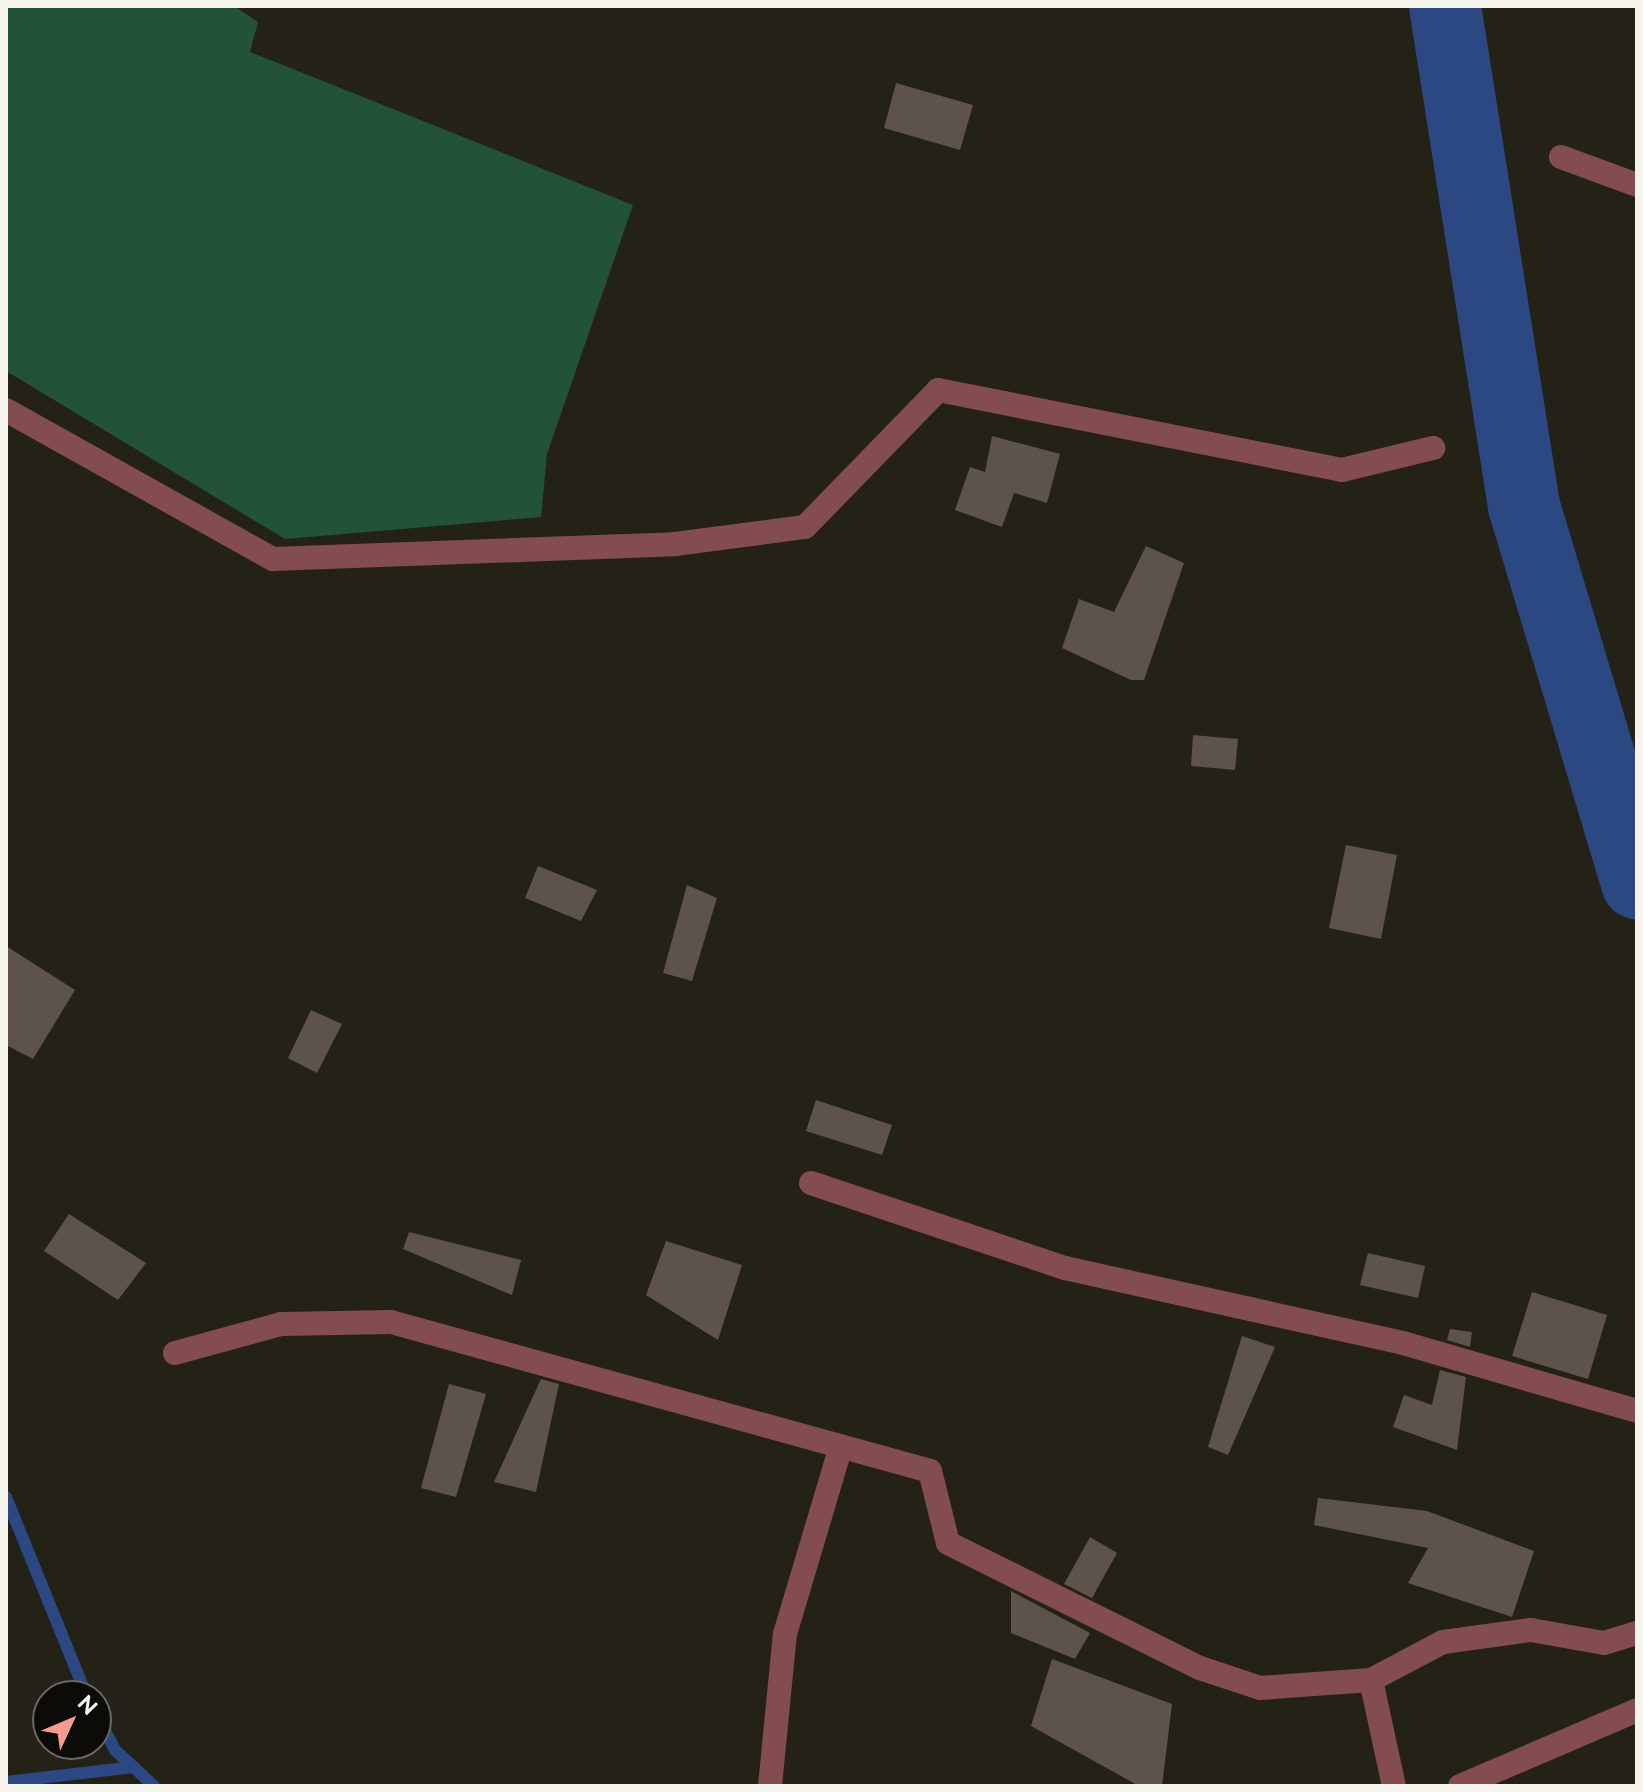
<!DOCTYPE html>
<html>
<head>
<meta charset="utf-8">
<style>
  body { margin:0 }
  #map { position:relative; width:1643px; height:1792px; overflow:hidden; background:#242217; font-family:Raleway,sans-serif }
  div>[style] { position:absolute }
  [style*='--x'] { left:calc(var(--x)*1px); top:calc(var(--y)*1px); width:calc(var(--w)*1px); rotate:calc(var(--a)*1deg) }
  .green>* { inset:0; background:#23523b }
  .stream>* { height:12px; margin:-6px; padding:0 6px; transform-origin:6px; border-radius:6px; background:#2c4883 }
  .river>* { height:72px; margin:-36px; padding:0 36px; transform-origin:36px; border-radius:36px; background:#2c4883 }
  .building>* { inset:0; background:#5d534a }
  .minor>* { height:24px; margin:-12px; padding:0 12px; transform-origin:12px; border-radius:12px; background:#834c4f }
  span { translate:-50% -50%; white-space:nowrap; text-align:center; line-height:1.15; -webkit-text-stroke:8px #0c0b07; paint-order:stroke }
  .frame { position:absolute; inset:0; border:8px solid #f4f3ec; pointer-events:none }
  .north { position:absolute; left:32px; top:1680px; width:80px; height:80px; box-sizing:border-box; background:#0c0b07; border:2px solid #696863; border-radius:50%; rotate:46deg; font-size:22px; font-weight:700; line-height:32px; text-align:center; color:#f4f3ec }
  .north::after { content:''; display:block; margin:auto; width:28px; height:36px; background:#f59c92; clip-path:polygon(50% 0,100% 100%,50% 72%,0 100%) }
</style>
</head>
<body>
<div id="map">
  <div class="green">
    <div style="clip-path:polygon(6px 6px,234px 6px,258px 22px,250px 52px,633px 205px,547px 454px,541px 517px,285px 539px,6px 371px)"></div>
  </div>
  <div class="stream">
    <div style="--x:6;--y:1497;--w:215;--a:67.9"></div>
    <div style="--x:96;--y:1713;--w:42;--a:62.8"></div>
    <div style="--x:115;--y:1750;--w:53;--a:42.7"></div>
    <div style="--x:6;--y:1782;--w:129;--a:-6.7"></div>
  </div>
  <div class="river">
    <div style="--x:1445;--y:6;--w:506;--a:81.02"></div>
    <div style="--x:1524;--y:506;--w:394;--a:73.3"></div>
  </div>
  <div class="building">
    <div style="clip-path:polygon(896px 83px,973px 105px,960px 150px,884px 128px)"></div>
    <div style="clip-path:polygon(992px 436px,1060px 454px,1047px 503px,1014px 493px,1002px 527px,955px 510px,970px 467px,985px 472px)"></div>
    <div style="clip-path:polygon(1146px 546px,1184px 563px,1144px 680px,1131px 680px,1062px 648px,1079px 599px,1114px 612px)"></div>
    <div style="clip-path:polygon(1193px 735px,1238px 739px,1235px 770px,1191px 766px)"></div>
    <div style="clip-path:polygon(1346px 845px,1397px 855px,1381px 939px,1329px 928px)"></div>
    <div style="clip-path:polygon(538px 866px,597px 890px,581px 921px,525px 898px)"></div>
    <div style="clip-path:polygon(687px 885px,717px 898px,692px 981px,663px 973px)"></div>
    <div style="clip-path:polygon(6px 946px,75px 990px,33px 1059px,6px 1045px)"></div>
    <div style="clip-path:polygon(311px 1010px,342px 1024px,317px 1073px,288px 1058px)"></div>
    <div style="clip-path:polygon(816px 1100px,892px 1125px,882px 1155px,806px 1131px)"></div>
    <div style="clip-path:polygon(69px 1214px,146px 1263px,118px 1300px,44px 1251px)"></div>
    <div style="clip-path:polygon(409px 1232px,521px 1260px,512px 1295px,403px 1249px)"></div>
    <div style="clip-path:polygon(666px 1241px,742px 1265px,718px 1340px,646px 1295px)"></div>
    <div style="clip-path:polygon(1368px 1253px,1425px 1266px,1418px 1298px,1360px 1285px)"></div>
    <div style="clip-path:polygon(1532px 1292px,1607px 1315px,1588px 1379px,1512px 1356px)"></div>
    <div style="clip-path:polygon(1450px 1329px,1472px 1332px,1470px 1347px,1447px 1340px)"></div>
    <div style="clip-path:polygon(1242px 1336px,1275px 1347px,1228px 1455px,1208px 1447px)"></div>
    <div style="clip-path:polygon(1440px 1370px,1466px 1377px,1457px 1450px,1393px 1427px,1404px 1395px,1432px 1405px)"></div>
    <div style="clip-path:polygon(541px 1379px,559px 1384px,536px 1492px,494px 1482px)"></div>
    <div style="clip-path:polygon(449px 1384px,486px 1394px,456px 1497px,421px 1488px)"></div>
    <div style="clip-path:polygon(1318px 1498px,1427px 1511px,1534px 1551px,1512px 1617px,1408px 1583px,1428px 1548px,1314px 1525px)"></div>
    <div style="clip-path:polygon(1090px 1537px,1117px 1553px,1092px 1598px,1064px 1584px)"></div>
    <div style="clip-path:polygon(1011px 1591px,1090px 1633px,1075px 1659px,1011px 1633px)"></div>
    <div style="clip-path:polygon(1052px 1659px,1172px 1704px,1162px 1786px,1139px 1786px,1031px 1726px)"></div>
  </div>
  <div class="minor">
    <div style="--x:1561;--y:157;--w:81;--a:20.2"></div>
    <div style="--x:6;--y:410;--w:306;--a:29.2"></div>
    <div style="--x:273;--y:559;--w:402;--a:-2.1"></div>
    <div style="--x:675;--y:544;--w:131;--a:-7.5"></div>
    <div style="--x:805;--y:527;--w:191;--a:-45.8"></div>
    <div style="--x:938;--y:390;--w:412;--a:11.2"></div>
    <div style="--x:1342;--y:470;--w:94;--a:-13.6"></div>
    <div style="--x:811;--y:1183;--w:268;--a:18.5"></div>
    <div style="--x:1065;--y:1268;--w:346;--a:12.5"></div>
    <div style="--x:1403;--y:1343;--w:244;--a:16.2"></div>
    <div style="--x:175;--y:1353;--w:110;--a:-15.3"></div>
    <div style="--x:281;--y:1324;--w:110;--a:-1"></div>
    <div style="--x:391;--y:1322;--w:559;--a:15.45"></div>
    <div style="--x:930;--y:1471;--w:74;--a:76"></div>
    <div style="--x:948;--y:1543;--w:281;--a:26.4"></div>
    <div style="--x:1200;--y:1668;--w:63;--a:18.4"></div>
    <div style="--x:1260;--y:1688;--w:111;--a:-4.1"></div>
    <div style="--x:1371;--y:1680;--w:81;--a:-27.8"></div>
    <div style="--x:1443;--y:1642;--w:89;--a:-7.8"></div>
    <div style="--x:1531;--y:1630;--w:74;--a:10.1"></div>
    <div style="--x:1604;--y:1643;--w:34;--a:-17"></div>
    <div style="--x:1371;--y:1680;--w:108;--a:77.8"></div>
    <div style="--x:770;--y:1786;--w:153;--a:-84.4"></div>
    <div style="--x:785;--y:1634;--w:196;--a:-73.4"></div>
    <div style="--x:1460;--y:1786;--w:193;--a:-23.2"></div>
  </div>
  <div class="frame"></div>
  <div class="north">N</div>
</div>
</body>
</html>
